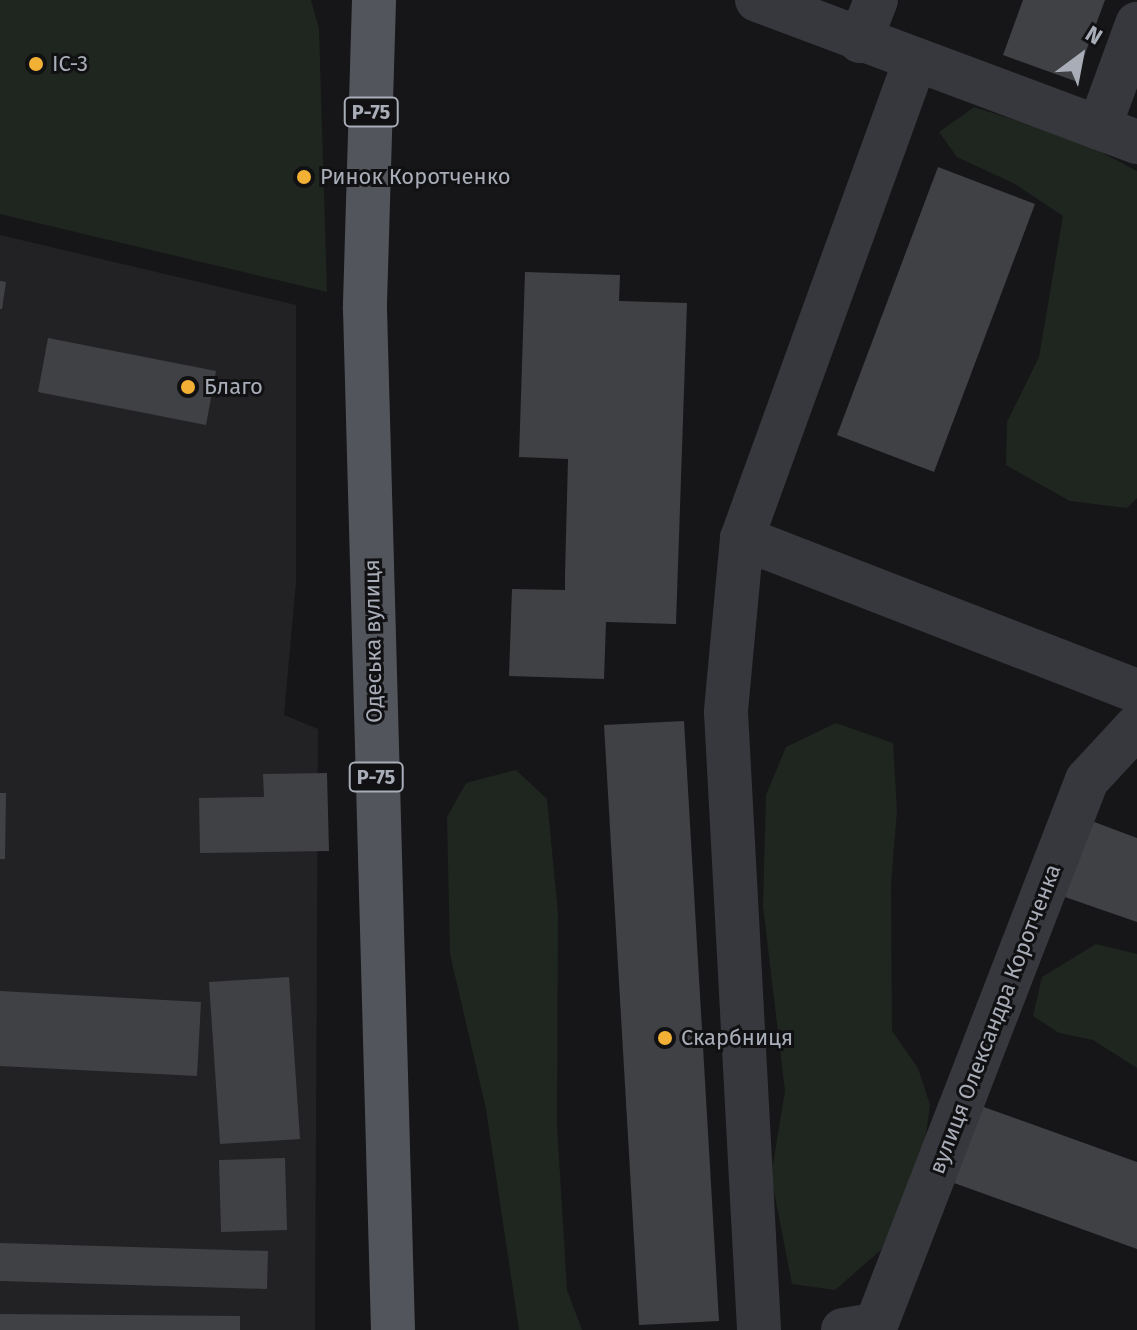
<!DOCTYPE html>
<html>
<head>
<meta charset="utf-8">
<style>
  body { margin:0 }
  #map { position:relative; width:1137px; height:1330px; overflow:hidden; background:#161618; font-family:"Fira Sans",sans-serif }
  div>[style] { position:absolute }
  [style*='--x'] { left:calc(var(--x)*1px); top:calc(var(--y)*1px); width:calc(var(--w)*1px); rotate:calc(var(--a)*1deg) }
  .built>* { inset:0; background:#222225 }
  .green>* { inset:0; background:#1e261f }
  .building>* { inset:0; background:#404145 }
  .minor>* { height:44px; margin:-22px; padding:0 22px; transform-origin:22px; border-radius:22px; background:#37383d }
  .major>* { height:44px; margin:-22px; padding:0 22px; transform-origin:22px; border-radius:22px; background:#53555c }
  .dots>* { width:22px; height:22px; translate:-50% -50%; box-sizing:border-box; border:4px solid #111113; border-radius:50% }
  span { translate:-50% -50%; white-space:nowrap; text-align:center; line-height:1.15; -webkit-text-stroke:6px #111113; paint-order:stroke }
  .shield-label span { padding:2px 6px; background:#111113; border:2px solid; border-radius:6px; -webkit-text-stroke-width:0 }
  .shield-label { font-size:20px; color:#a8adb8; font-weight:700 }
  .poi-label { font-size:22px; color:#a8adb8 }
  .left { translate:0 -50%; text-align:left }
  .street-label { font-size:22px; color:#a8adb8 }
  .north { position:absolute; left:1041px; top:16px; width:80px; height:80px; -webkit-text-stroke:6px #111113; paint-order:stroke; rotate:32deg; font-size:22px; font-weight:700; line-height:32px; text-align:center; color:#a8adb8 }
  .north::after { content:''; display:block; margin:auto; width:28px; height:36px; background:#a8adb8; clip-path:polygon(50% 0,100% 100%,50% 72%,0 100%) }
</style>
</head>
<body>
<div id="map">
  <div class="built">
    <div style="clip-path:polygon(0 235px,296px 305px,296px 582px,284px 715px,318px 729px,315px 1330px,0 1330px)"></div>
  </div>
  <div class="green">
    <div style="clip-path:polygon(0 0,311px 0,319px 29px,327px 292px,0 214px)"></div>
    <div style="clip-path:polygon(974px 107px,1080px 141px,1137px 171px,1137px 498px,1127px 508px,1070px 501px,1006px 465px,1007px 422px,1039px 357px,1063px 216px,1015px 184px,957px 157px,939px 132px)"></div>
    <div style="clip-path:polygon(836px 723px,893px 743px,897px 810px,891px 884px,892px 1031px,918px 1068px,930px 1105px,923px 1156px,882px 1249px,835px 1290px,792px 1284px,771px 1176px,785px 1091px,763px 906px,766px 795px,786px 747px)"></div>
    <div style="clip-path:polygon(516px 770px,547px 799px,558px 913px,557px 1125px,567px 1290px,582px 1330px,519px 1330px,486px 1109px,450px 954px,447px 817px,466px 783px)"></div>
    <div style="clip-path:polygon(1096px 944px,1137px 954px,1137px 1068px,1093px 1040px,1059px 1033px,1033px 1016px,1042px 977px)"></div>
  </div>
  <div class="building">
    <div style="clip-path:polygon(1023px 0,1105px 0,1075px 81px,1003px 55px)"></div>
    <div style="clip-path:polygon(938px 167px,1035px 204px,934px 472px,837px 435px)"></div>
    <div style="clip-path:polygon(525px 272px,620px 275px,619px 301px,687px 303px,676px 624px,606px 622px,604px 679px,509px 676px,512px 589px,565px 590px,565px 575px,568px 459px,519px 457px)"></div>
    <div style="clip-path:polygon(0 281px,6px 282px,2px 309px,0 309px)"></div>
    <div style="clip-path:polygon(48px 338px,216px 371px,206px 425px,38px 392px)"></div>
    <div style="clip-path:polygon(684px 721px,719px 1321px,639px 1325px,604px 725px)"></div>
    <div style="clip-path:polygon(327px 773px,329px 851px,200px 853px,199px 798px,264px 797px,263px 774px)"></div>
    <div style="clip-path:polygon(0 793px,6px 793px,5px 859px,0 859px)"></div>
    <div style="clip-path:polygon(1089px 820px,1137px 838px,1137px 922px,1062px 896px)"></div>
    <div style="clip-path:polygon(289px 977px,300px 1139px,220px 1144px,209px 982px)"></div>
    <div style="clip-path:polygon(0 991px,201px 1002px,197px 1076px,0 1066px)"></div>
    <div style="clip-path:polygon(981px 1106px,1137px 1162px,1137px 1249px,954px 1183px)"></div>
    <div style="clip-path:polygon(285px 1158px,287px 1230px,221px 1232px,219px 1160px)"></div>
    <div style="clip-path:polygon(0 1243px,268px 1251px,267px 1289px,0 1281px)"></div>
    <div style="clip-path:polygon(0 1314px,240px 1316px,240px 1330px,0 1330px)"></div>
  </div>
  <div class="minor">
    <div style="--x:757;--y:0;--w:406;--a:20.5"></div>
    <div style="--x:860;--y:41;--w:44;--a:-68.7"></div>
    <div style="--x:915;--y:61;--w:507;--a:109.93"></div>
    <div style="--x:742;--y:538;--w:424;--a:21.2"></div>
    <div style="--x:1099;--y:128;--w:111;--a:-69.9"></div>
    <div style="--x:742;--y:538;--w:175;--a:95.3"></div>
    <div style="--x:726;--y:712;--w:619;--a:86.94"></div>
    <div style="--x:843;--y:1330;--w:33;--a:-9"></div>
    <div style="--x:876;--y:1325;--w:584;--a:-68.84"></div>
    <div style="--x:1087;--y:780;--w:74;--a:-47.2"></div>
  </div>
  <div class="major">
    <div style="--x:374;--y:0;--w:309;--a:91.7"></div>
    <div style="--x:365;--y:309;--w:1021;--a:88.43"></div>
  </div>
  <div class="dots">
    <div style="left:36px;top:64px;background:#f2b134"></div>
    <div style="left:304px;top:177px;background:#f2b134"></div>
    <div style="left:188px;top:387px;background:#f2b134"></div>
    <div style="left:665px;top:1038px;background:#f2b134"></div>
  </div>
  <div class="shield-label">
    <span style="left:371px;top:112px">Р-75</span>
    <span style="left:376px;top:777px">Р-75</span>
  </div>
  <div class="poi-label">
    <span class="left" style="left:52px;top:64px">ІС-3</span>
    <span class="left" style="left:320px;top:177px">Ринок Коротченко</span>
    <span class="left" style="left:204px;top:387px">Благо</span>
    <span class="left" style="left:681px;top:1038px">Скарбниця</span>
  </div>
  <div class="street-label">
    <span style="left:373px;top:641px;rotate:-91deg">Одеська вулиця</span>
    <span style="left:995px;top:1019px;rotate:-69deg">вулиця Олександра Коротченка</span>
  </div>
  <div class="north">N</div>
</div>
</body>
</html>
